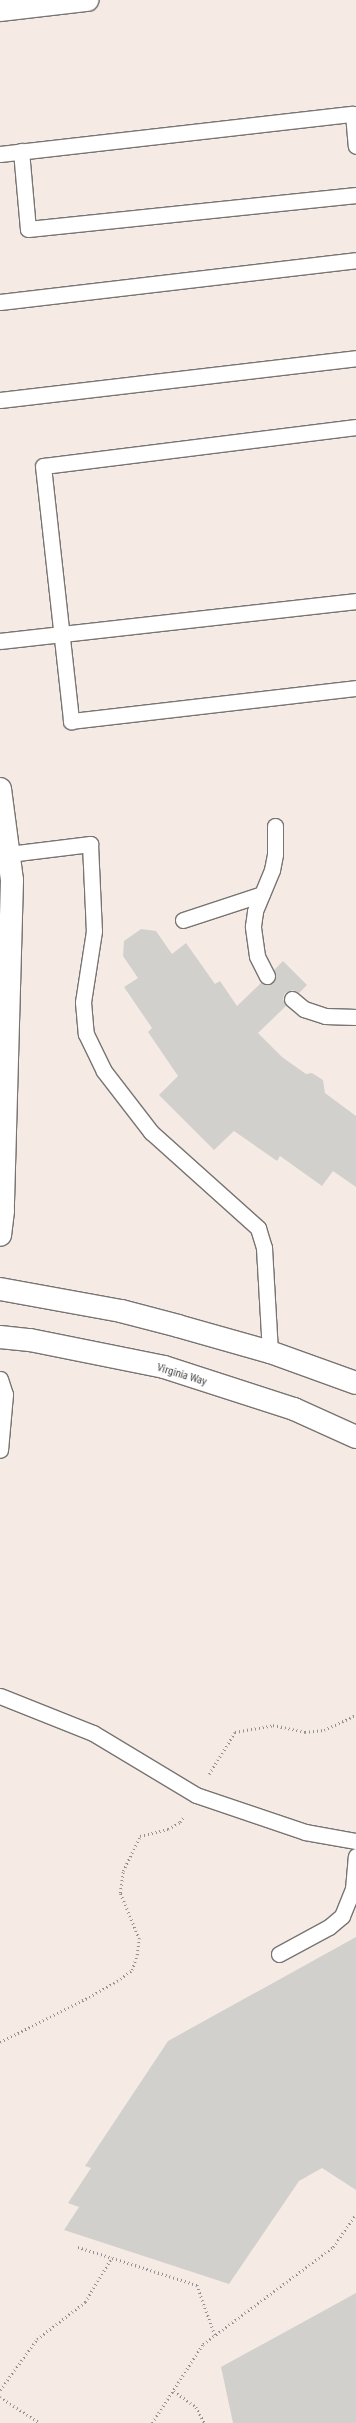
<!DOCTYPE html>
<html>
<head>
<meta charset="utf-8">
<style>
  body { margin:0 }
  #map { position:relative; width:356px; height:2423px; overflow:hidden; background:#fbf8f5; font-family:"PT Sans Narrow",sans-serif }
  div>[style] { position:absolute }
  [style*='--x'] { left:calc(var(--x)*1px); top:calc(var(--y)*1px); width:calc(var(--w)*1px); rotate:calc(var(--a)*1deg) }
  .built>* { inset:0; background:#f5ebe4 }
  .building>* { inset:0; background:#d2d0cd }
  .path>* { height:2.5px; margin-top:-1.25px; transform-origin:0; background:repeating-linear-gradient(90deg,#949290 0 1px,transparent 0 4px) }
  .roads { filter:drop-shadow(1px 0 #777472) drop-shadow(-1px 0 #777472) drop-shadow(0 1px #777472) drop-shadow(0 -1px #777472) }
  .service>* { height:15px; margin:-7.5px; padding:0 7.5px; transform-origin:7.5px; border-radius:7.5px; background:#fff }
  .minor>* { height:22px; margin:-11px; padding:0 11px; transform-origin:11px; border-radius:11px; background:#fff }
  .secondary>* { height:22px; margin:-11px; padding:0 11px; transform-origin:11px; border-radius:11px; background:#fff }
  span { translate:-50% -50%; white-space:nowrap; text-align:center; line-height:1.15; -webkit-text-stroke:4px #fff; paint-order:stroke }
  .street-label { font-size:12px; color:#3a3938 }
</style>
</head>
<body>
<div id="map">
  <div class="built">
    <div style="clip-path:polygon(0 0,356px 0,356px 2423px,0 2423px)"></div>
  </div>
  <div class="building">
    <div style="clip-path:polygon(141px 929px,156px 931px,172px 954px,186px 943px,215px 984px,220px 981px,237px 1006px,261px 983px,267px 985px,274px 981px,274px 970px,283px 961px,307px 985px,299px 993px,293px 990px,285px 993px,283px 998px,286px 1006px,258px 1033px,282px 1057px,306px 1074px,312px 1073px,323px 1080px,325px 1093px,356px 1116px,356px 1187px,333px 1171px,322px 1186px,280px 1156px,277px 1161px,234px 1131px,214px 1150px,159px 1095px,178px 1076px,148px 1032px,152px 1028px,124px 987px,138px 978px,123px 956px,124px 941px)"></div>
    <div style="clip-path:polygon(356px 1937px,356px 2190px,322px 2168px,299px 2181px,229px 2284px,64px 2230px,79px 2207px,68px 2203px,91px 2168px,85px 2166px,168px 2041px)"></div>
    <div style="clip-path:polygon(356px 2293px,356px 2423px,233px 2423px,221px 2367px)"></div>
  </div>
  <div class="path">
    <div style="--x:209;--y:1774;--w:49;--a:-58.2"></div>
    <div style="--x:235;--y:1732;--w:39;--a:-10"></div>
    <div style="--x:273;--y:1725;--w:33;--a:12"></div>
    <div style="--x:305;--y:1732;--w:19;--a:-6"></div>
    <div style="--x:324;--y:1730;--w:35;--a:-25"></div>
    <div style="--x:0;--y:2042;--w:100;--a:-26.8"></div>
    <div style="--x:89;--y:1997;--w:32;--a:-30"></div>
    <div style="--x:117;--y:1981;--w:19;--a:-36"></div>
    <div style="--x:132;--y:1970;--w:16;--a:-72"></div>
    <div style="--x:137;--y:1955;--w:16;--a:-83"></div>
    <div style="--x:139;--y:1939;--w:50;--a:-112.4"></div>
    <div style="--x:120;--y:1893;--w:22;--a:-82"></div>
    <div style="--x:123;--y:1871;--w:39;--a:-64"></div>
    <div style="--x:140;--y:1836;--w:29;--a:-14"></div>
    <div style="--x:168;--y:1829;--w:14;--a:-30"></div>
    <div style="--x:180;--y:1822;--w:7;--a:-56"></div>
    <div style="--x:78;--y:2247;--w:125;--a:17.7"></div>
    <div style="--x:197;--y:2285;--w:53;--a:70.2"></div>
    <div style="--x:0;--y:2390;--w:63;--a:-54"></div>
    <div style="--x:37;--y:2339;--w:61;--a:-37.6"></div>
    <div style="--x:85;--y:2302;--w:52;--a:-59"></div>
    <div style="--x:174;--y:2391;--w:27;--a:36"></div>
    <div style="--x:196;--y:2407;--w:18;--a:61"></div>
    <div style="--x:0;--y:2397;--w:48;--a:33"></div>
    <div style="--x:152;--y:2423;--w:94;--a:-57.2"></div>
    <div style="--x:203;--y:2344;--w:162;--a:-36.7"></div>
    <div style="--x:333;--y:2247;--w:40;--a:-55.1"></div>
  </div>
  <div class="roads">
    <div class="service">
      <div style="--x:21;--y:151;--w:78;--a:84.9"></div>
      <div style="--x:28;--y:229;--w:330;--a:-5.9"></div>
      <div style="--x:0;--y:154;--w:355;--a:-6.5"></div>
      <div style="--x:353;--y:114;--w:32;--a:85"></div>
      <div style="--x:0;--y:302;--w:358;--a:-6.7"></div>
      <div style="--x:0;--y:400;--w:358;--a:-6.7"></div>
      <div style="--x:356;--y:427;--w:315;--a:172.9"></div>
      <div style="--x:43;--y:466;--w:257;--a:83.7"></div>
      <div style="--x:71;--y:721;--w:287;--a:-6.6"></div>
      <div style="--x:0;--y:641;--w:358;--a:-6.4"></div>
      <div style="--x:9;--y:854;--w:82;--a:-7"></div>
      <div style="--x:90;--y:844;--w:87;--a:87.4"></div>
      <div style="--x:94;--y:931;--w:72;--a:98.8"></div>
      <div style="--x:83;--y:1002;--w:32;--a:85"></div>
      <div style="--x:86;--y:1034;--w:41;--a:64.1"></div>
      <div style="--x:104;--y:1071;--w:77;--a:52.4"></div>
      <div style="--x:151;--y:1132;--w:144;--a:41.9"></div>
      <div style="--x:258;--y:1228;--w:21;--a:73"></div>
      <div style="--x:264;--y:1248;--w:104;--a:86.7"></div>
      <div style="--x:183;--y:920;--w:83;--a:-18.2"></div>
      <div style="--x:267;--y:976;--w:22;--a:-117"></div>
      <div style="--x:257;--y:956;--w:30;--a:-98"></div>
      <div style="--x:253;--y:926;--w:15;--a:-82"></div>
      <div style="--x:255;--y:911;--w:44;--a:-67.5"></div>
      <div style="--x:272;--y:870;--w:16;--a:-79"></div>
      <div style="--x:275;--y:854;--w:28;--a:-90"></div>
      <div style="--x:292;--y:999;--w:16;--a:40"></div>
      <div style="--x:304;--y:1009;--w:22;--a:18"></div>
      <div style="--x:325;--y:1016;--w:31;--a:2"></div>
      <div style="--x:0;--y:1379;--w:16;--a:72"></div>
      <div style="--x:5;--y:1394;--w:56;--a:95.1"></div>
      <div style="--x:0;--y:1696;--w:100;--a:21.7"></div>
      <div style="--x:93;--y:1733;--w:120;--a:31"></div>
      <div style="--x:196;--y:1795;--w:115;--a:18.7"></div>
      <div style="--x:305;--y:1832;--w:52;--a:10"></div>
      <div style="--x:279;--y:1954;--w:57;--a:-28.4"></div>
      <div style="--x:329;--y:1927;--w:17;--a:-40"></div>
      <div style="--x:342;--y:1916;--w:29;--a:-68"></div>
      <div style="--x:353;--y:1889;--w:33;--a:-85"></div>
    </div>
    <div class="minor">
      <div style="--x:0;--y:789;--w:92;--a:82.5"></div>
      <div style="--x:12;--y:880;--w:331;--a:91.6"></div>
      <div style="--x:3;--y:1211;--w:24;--a:97"></div>
      <div style="--x:0;--y:1289;--w:123;--a:10.3"></div>
      <div style="--x:121;--y:1311;--w:59;--a:14.7"></div>
      <div style="--x:178;--y:1326;--w:96;--a:15.8"></div>
      <div style="--x:270;--y:1352;--w:91;--a:19.8"></div>
      <div style="--x:0;--y:1337;--w:30;--a:6"></div>
      <div style="--x:30;--y:1340;--w:137;--a:11.4"></div>
      <div style="--x:164;--y:1367;--w:137;--a:17.9"></div>
      <div style="--x:294;--y:1409;--w:68;--a:24.3"></div>
    </div>
    <div class="secondary">
      <div style="--x:0;--y:10;--w:88;--a:-6.6"></div>
    </div>
  </div>
  <div class="street-label">
    <span style="left:182px;top:1374px;rotate:17deg">Virginia Way</span>
  </div>
</div>
</body>
</html>
